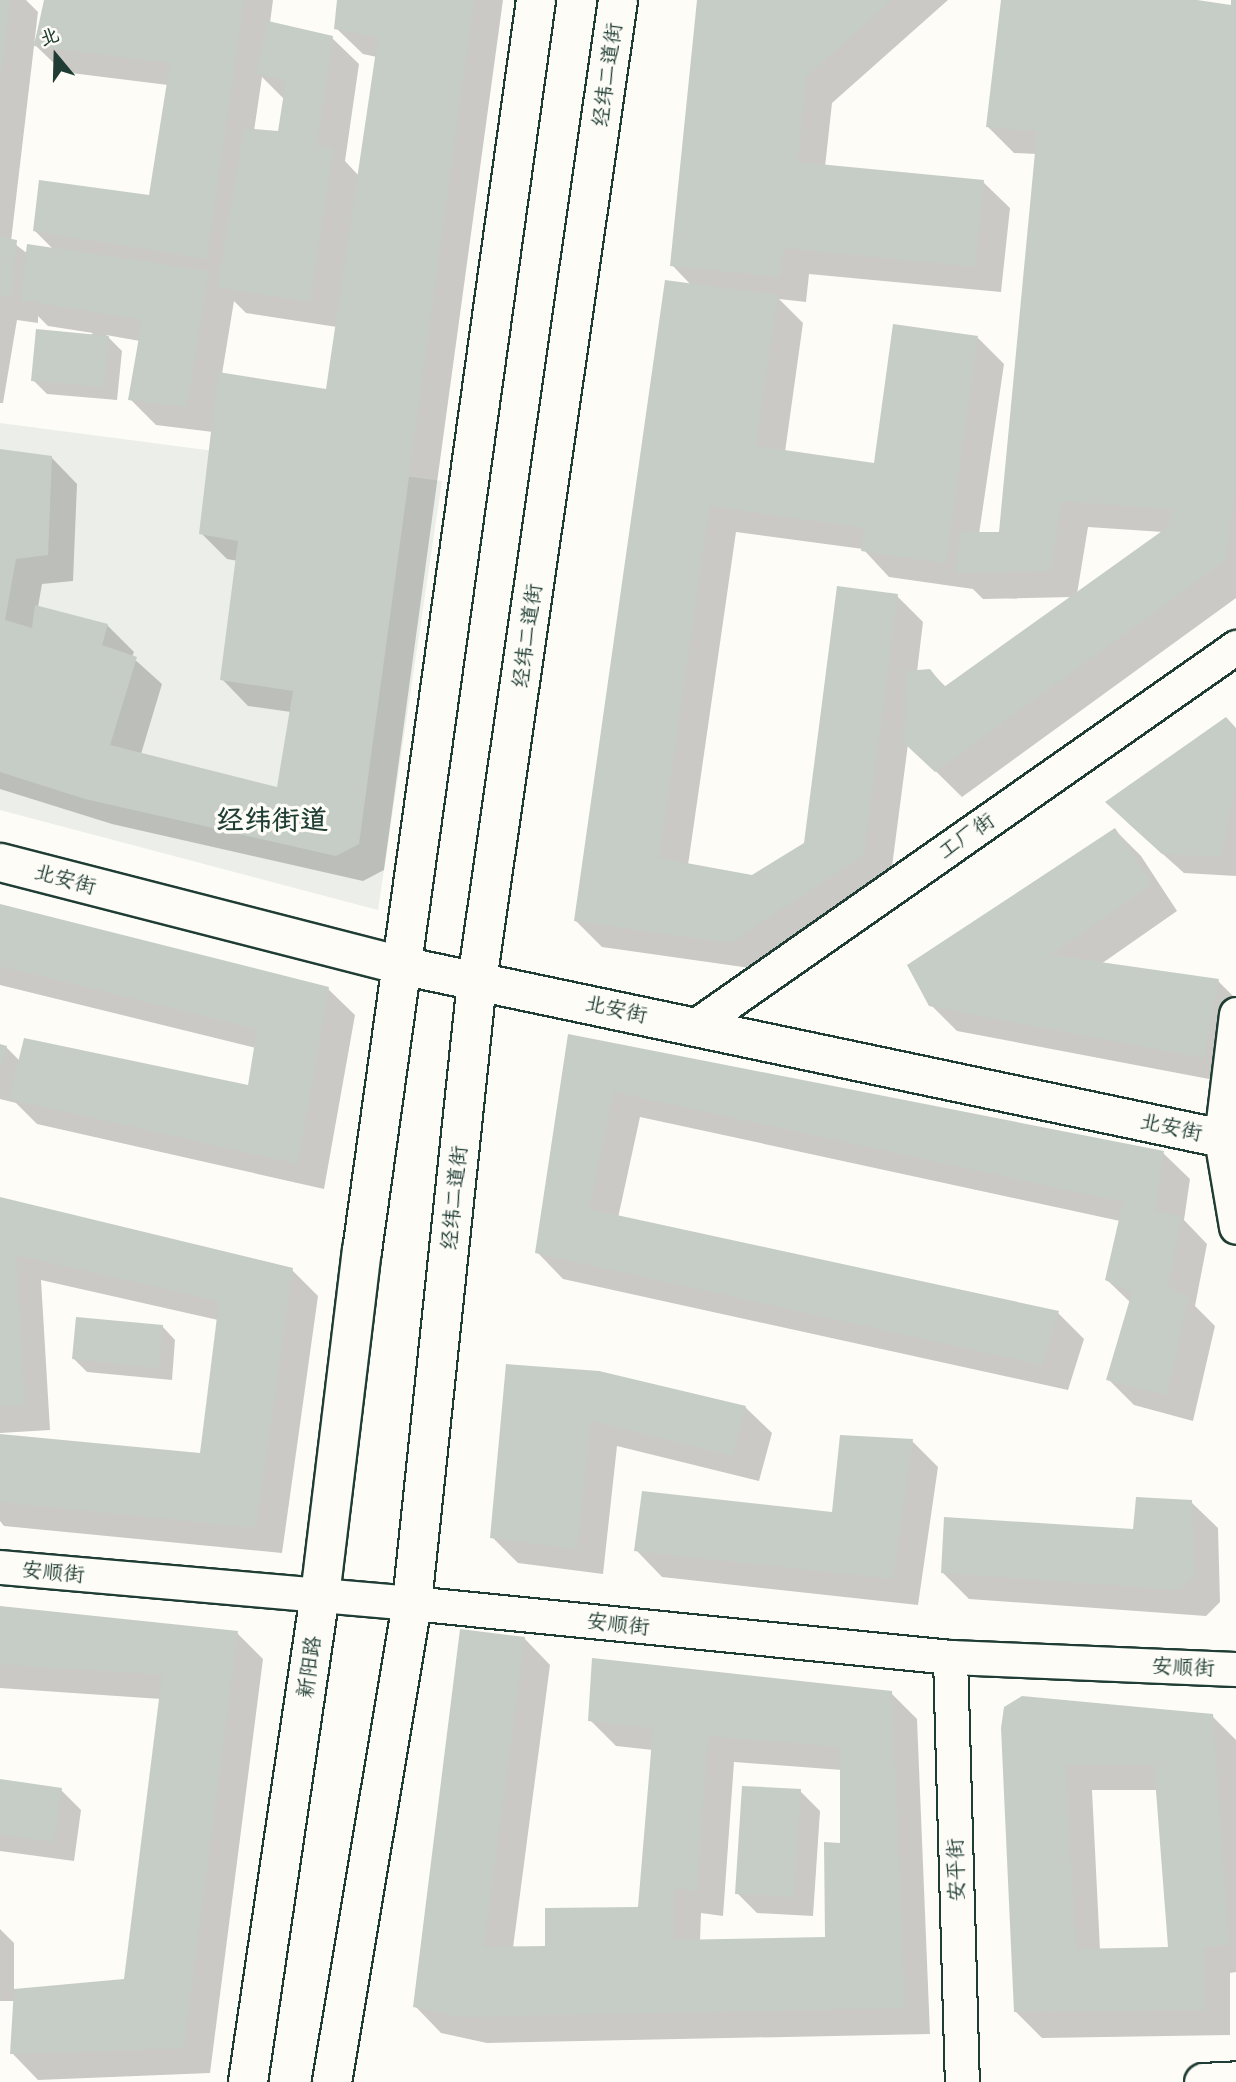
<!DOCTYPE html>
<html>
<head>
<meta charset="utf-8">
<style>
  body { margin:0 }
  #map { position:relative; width:1236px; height:2082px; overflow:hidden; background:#fdfcf7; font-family:Delius,"LXGW WenKai TC",sans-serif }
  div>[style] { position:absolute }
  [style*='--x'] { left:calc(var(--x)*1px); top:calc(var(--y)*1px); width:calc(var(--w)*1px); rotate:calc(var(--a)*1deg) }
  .built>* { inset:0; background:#eceee9 }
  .shadow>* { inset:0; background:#0003 }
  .building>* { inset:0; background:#c6cdc7 }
  .roads { filter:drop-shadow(2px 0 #1f3d34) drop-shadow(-2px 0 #1f3d34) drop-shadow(0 2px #1f3d34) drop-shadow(0 -2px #1f3d34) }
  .tertiary>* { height:33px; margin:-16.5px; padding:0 16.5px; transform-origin:16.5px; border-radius:16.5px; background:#fdfcf7 }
  .secondary>* { height:37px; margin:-18.5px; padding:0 18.5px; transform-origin:18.5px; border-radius:18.5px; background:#fdfcf7 }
  .trunk>* { height:38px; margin:-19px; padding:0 19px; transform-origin:19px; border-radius:19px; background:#fdfcf7 }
  span { translate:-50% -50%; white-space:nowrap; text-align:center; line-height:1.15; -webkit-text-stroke:7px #fdfcf7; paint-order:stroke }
  .street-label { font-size:21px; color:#1f3d34 }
  .district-label { font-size:28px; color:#1f3d34; font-weight:700 }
  .north { position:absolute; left:21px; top:21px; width:70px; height:70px; -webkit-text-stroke:5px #fdfcf7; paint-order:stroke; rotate:341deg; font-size:19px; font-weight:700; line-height:28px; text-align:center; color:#1f3d34 }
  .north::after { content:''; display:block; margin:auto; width:24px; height:32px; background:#1f3d34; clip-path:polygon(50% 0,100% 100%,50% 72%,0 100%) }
</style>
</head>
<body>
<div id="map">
  <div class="built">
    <div style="clip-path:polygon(0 423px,442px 481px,378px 910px,0 810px)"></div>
  </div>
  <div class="shadow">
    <div style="clip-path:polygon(evenodd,0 0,26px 0,38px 12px,11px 241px,28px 254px,54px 250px,35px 231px,150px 196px,168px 85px,63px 72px,34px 44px,46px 0,273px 0,270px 23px,332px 38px,359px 64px,345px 161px,359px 176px,377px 57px,363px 54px,336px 28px,339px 0,503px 0,384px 870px,363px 881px,112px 824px,0 789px,0 450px,51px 457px,77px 484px,73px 581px,42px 584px,38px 607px,107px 625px,134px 652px,132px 657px,162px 684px,141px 754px,279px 789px,291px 712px,248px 706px,222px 679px,238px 561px,227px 559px,201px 533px,213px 432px,156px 425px,130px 399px,140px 341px,106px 335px,122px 351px,117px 400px,47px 394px,33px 380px,93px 333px,48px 326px,38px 316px,38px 323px,17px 320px,3px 403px,0 403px,0 0,262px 77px,285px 100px,280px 133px,254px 131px,262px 77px,0 0,234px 301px,246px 313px,337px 327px,327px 391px,222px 374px,234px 301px)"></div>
    <div style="clip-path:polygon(evenodd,698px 0,948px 0,832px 103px,825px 167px,983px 182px,1010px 208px,1001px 292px,809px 274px,806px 302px,779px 299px,803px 323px,785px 452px,875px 465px,978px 338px,1004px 364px,979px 534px,1001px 534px,1037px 154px,1014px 153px,988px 127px,1003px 0,1186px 0,1232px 7px,1233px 0,1236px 0,1236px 598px,962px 797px,908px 744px,890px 882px,757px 969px,602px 947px,576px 921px,692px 286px,672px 265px,698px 0,1088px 527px,1163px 532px,1077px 594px,1088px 527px,698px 0,736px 532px,863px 549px,889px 577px,973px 589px,983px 599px,1073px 597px,946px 687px,930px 671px,917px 672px,923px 622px,897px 596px,806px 844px,752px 877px,688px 865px,736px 532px)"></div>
    <div style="clip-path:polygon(1236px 730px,1236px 876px,1184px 873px,1127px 822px)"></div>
    <div style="clip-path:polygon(1115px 830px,1141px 856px,1177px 911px,1101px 964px,1218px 981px,1236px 999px,1230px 1083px,957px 1031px,931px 1005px)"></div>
    <div style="clip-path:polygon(0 906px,328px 989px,355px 1015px,324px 1189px,37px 1124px,16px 1103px,0 1099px,0 1046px,6px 1047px,20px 1061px,249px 1087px,256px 1048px,0 985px)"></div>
    <div style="clip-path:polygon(570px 1036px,1163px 1153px,1190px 1179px,1184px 1220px,1207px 1244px,1195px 1306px,1215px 1326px,1193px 1421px,1134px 1405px,1108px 1379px,1130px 1302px,1107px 1280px,1120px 1221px,640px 1117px,618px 1218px,1058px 1313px,1084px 1339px,1068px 1390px,563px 1279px,537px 1252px)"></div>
    <div style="clip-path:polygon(0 1199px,292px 1270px,318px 1296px,282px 1553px,4px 1526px,0 1521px,0 1436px,202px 1455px,218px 1320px,41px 1280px,50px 1430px,0 1433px)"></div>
    <div style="clip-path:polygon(162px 1326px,175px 1340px,172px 1380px,87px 1372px,74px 1359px)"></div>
    <div style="clip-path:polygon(508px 1365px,745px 1407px,772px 1433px,759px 1481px,617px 1446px,603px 1574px,518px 1563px,492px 1537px)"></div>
    <div style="clip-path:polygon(912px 1441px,938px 1467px,918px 1605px,662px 1577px,636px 1550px,834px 1514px)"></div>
    <div style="clip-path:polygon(1191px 1502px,1218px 1528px,1220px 1602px,1206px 1616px,969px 1599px,942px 1572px,1134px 1531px)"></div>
    <div style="clip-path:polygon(0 1607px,237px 1633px,263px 1659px,210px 2073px,38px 2080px,12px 2053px,15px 2001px,0 2001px,0 1929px,14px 1943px,14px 1990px,125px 1981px,161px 1699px,0 1688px)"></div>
    <div style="clip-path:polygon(evenodd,524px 1638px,550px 1665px,513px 1948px,547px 1948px,640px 1909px,653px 1750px,616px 1746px,590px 1720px,891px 1693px,917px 1719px,930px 2034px,487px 2043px,441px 2033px,415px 2006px,524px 1638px,734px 1762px,842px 1770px,842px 1845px,827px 1939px,700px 1941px,701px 1913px,723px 1916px,734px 1762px)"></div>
    <div style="clip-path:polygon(evenodd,1212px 1716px,1236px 1740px,1236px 1972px,1230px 1973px,1230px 2035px,1042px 2038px,1016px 2012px,1003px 1728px,1212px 1716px,1092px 1790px,1158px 1790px,1170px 1949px,1100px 1950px,1092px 1790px)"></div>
    <div style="clip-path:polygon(0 1781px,61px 1790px,81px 1810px,74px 1861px,0 1851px)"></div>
    <div style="clip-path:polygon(800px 1791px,820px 1811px,813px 1916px,757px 1913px,737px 1893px)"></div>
  </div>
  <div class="building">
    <div style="clip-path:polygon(0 0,10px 0,2px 73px,0 73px)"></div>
    <div style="clip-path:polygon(44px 0,244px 0,207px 259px,33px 231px,39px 180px,149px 195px,170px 63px,34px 46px)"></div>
    <div style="clip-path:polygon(337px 0,474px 0,359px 844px,336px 856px,85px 799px,0 772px,0 449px,52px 456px,48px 555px,16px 559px,5px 620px,32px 628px,35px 605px,108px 624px,102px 645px,137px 657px,110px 745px,277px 787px,293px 691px,220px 680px,238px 541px,199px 534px,218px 372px,326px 389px,378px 37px,334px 29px)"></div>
    <div style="clip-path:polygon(697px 0,892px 0,806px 77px,798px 162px,984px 180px,975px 267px,784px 248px,781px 277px,670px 266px)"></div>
    <div style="clip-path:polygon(1001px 0,1197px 0,1231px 5px,1231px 0,1236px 0,1236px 482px,1226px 560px,935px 772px,904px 743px,906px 671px,930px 669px,944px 687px,1169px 526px,1171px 509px,1062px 501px,1051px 571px,955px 573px,961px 532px,999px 532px,1037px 131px,986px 127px)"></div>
    <div style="clip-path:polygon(268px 21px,333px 36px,317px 147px,334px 148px,310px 302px,217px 287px,244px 128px,278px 131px,286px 80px,256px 74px)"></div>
    <div style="clip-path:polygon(0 237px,17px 240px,12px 297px,0 296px)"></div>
    <div style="clip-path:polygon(27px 244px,209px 271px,187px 407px,128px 400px,142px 320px,20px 300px)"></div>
    <div style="clip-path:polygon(665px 280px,778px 295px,756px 446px,874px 463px,893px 324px,978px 336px,946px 563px,861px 551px,864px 528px,710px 506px,659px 858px,752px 875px,804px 843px,837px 586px,898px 594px,864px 855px,730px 943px,574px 921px)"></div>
    <div style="clip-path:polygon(36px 329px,109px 336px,104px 387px,31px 381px)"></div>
    <div style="clip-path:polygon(1226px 717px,1236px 728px,1236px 782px,1221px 857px,1162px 854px,1105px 802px)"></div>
    <div style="clip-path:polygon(1115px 828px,1152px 884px,1051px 955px,1219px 979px,1204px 1058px,929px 1006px,907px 965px)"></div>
    <div style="clip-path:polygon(0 904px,329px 987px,298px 1164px,9px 1099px,24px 1038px,248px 1085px,257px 1029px,0 966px)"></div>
    <div style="clip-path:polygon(568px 1034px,1164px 1151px,1155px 1212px,1182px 1216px,1168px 1287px,1189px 1298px,1167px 1395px,1106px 1380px,1132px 1292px,1105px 1280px,1123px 1202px,614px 1092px,589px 1209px,1059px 1311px,1042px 1365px,535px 1253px)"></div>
    <div style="clip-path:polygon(0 1044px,7px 1046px,1px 1068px,0 1068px)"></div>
    <div style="clip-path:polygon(0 1197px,293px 1268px,256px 1528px,0 1502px,0 1434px,200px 1453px,219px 1301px,16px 1255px,25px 1405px,0 1406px)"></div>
    <div style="clip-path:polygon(76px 1317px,163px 1325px,159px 1368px,72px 1359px)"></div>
    <div style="clip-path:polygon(506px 1364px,599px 1371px,746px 1406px,733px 1456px,591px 1421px,577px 1549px,490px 1538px)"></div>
    <div style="clip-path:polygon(840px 1435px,913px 1439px,893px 1579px,634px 1551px,642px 1491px,832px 1512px)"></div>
    <div style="clip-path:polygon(1136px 1497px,1192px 1500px,1195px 1575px,1179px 1590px,941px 1573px,944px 1517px,1133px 1529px)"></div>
    <div style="clip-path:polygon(0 1606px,238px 1631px,184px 2048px,10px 2054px,14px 1989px,124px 1979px,162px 1675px,0 1664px)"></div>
    <div style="clip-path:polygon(evenodd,460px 1629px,525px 1637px,484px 1947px,545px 1946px,545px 1908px,638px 1907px,653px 1728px,588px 1721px,592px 1658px,892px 1691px,905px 2008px,460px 2017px,413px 2007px,460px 1629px,708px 1736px,840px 1747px,840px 1843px,824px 1842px,825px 1937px,673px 1940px,675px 1888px,697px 1891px,708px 1736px)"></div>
    <div style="clip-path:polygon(evenodd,1022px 1696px,1213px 1714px,1229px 1945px,1204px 1947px,1205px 2010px,1014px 2012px,1001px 1728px,1004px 1707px,1022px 1696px,1066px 1765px,1154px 1765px,1168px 1947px,1076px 1949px,1066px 1765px)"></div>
    <div style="clip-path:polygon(0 1779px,62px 1788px,54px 1842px,0 1834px)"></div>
    <div style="clip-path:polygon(742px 1786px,801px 1789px,794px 1897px,735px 1894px)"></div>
  </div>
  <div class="roads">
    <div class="tertiary">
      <div style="--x:1236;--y:1014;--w:125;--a:96.9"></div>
      <div style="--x:1221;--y:1138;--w:90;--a:80.4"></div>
      <div style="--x:695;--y:1026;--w:661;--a:-35.01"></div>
      <div style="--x:0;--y:1567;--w:414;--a:5"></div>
      <div style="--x:412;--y:1603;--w:541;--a:5.73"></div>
      <div style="--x:950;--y:1657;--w:286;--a:2.4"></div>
      <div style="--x:950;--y:1657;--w:425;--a:88.4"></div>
    </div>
    <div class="secondary">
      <div style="--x:0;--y:862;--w:409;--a:14.4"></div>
      <div style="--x:396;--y:964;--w:858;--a:11.9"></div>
      <div style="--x:1203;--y:2082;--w:33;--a:-3"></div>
    </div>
    <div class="trunk">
      <div style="--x:248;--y:2082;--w:491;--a:-81.6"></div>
      <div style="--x:320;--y:1596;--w:348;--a:-83.1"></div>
      <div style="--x:362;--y:1251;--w:1263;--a:-82.08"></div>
      <div style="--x:332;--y:2082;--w:486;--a:-80.5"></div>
      <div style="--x:412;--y:1603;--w:625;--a:-84.03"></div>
      <div style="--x:477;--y:981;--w:991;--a:-81.82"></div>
    </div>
  </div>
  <div class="street-label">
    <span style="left:607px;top:75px;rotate:-82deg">经纬二道街</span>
    <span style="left:527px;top:636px;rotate:-82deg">经纬二道街</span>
    <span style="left:966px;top:836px;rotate:-35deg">工厂街</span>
    <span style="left:65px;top:879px;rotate:15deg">北安街</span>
    <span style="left:616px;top:1009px;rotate:12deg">北安街</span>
    <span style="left:1171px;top:1127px;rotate:12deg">北安街</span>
    <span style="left:454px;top:1198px;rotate:-84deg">经纬二道街</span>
    <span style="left:53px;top:1572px;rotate:5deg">安顺街</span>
    <span style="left:618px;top:1624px;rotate:6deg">安顺街</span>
    <span style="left:309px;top:1667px;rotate:-82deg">新阳路</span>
    <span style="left:1183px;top:1667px;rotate:2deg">安顺街</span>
    <span style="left:956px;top:1870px;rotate:-92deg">安平街</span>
  </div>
  <div class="district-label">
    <span style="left:272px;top:819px">经纬街道</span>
  </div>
  <div class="north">北</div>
</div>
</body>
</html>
